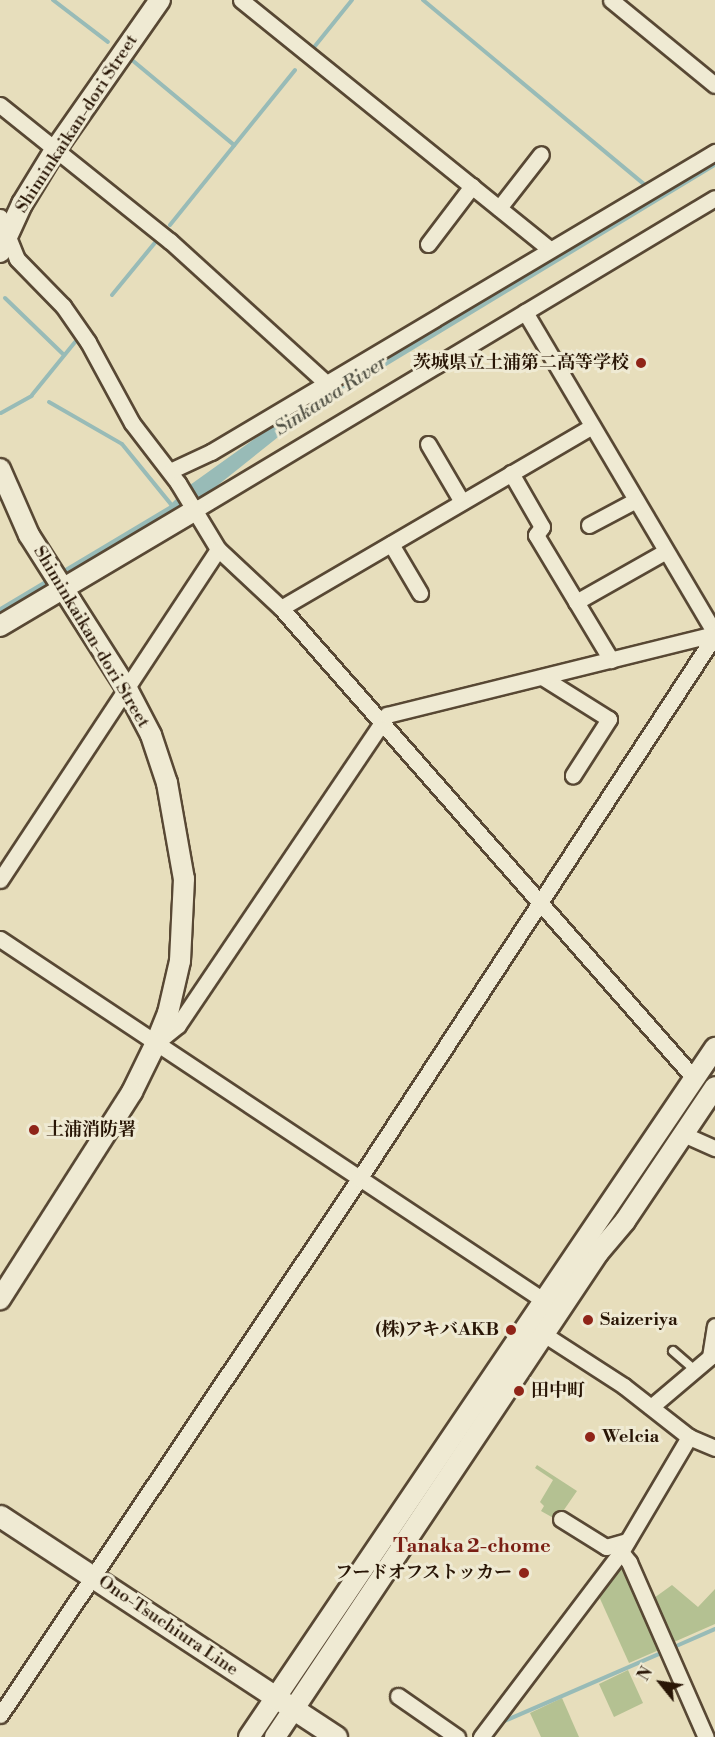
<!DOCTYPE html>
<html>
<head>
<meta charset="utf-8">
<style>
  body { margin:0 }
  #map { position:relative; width:715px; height:1737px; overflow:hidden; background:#e7debc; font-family:"Libre Bodoni","Noto Serif JP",serif }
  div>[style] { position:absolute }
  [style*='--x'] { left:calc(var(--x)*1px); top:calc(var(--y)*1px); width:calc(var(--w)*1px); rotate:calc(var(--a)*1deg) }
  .green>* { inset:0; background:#b4c192 }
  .water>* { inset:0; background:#98bbb7 }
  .stream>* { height:4px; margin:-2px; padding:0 2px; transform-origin:2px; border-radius:2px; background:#98bbb7 }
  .roads { filter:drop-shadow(2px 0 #584834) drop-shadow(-2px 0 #584834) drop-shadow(0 2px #584834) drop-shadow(0 -2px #584834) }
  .service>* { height:8px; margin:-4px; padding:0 4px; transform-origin:4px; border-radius:4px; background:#efead3 }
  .minor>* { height:15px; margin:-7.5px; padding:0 7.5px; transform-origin:7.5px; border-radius:7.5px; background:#efead3 }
  .tertiary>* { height:20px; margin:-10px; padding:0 10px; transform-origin:10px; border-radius:10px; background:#efead3 }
  .secondary>* { height:21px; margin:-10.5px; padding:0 10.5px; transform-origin:10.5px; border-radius:10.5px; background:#efead3 }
  .dots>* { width:16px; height:16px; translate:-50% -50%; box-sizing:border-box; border:3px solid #efead3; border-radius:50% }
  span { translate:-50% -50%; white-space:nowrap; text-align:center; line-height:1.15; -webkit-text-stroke:6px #efead3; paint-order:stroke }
  .street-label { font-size:18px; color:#291606 }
  .poi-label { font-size:18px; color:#291606; font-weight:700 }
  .right { translate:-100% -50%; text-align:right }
  .left { translate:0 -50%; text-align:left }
  .water-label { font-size:20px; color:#505044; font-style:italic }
  .neighbourhood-label { font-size:20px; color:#7a1f14; font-weight:700 }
  .north { position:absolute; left:631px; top:1653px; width:60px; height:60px; -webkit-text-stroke:4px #efead3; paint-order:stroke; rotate:300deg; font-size:16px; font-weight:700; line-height:24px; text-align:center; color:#291606 }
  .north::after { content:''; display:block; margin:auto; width:21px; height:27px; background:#291606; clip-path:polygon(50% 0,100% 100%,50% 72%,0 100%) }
</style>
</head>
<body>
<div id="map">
  <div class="green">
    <div style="clip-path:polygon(537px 1465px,577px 1491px,557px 1520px,541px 1511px,544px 1506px,540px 1502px,553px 1480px,535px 1468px)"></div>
    <div style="clip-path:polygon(621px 1564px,659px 1650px,629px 1663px,597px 1592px,617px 1565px)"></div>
    <div style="clip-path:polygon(672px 1585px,698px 1607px,715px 1589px,715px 1624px,674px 1642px,654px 1598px)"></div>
    <div style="clip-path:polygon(628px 1670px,643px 1703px,614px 1717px,599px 1684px)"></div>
    <div style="clip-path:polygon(562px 1698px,579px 1737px,541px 1737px,530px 1713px)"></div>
  </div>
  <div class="water">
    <div style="clip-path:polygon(715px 155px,715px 167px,307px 414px,198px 501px,0 617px,0 607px,169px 506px,190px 485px,302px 405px)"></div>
  </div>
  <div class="stream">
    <div style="--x:53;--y:0;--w:69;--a:37.4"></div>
    <div style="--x:423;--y:0;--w:288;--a:39.8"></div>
    <div style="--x:315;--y:46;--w:59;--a:-51.2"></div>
    <div style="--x:132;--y:60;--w:133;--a:39.8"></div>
    <div style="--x:170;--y:225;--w:199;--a:-51.1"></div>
    <div style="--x:112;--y:295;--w:72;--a:-50.6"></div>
    <div style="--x:5;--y:298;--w:82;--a:44"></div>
    <div style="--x:32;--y:395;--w:68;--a:-50.9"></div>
    <div style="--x:49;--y:402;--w:84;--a:29.9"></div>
    <div style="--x:122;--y:444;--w:82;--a:50.9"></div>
    <div style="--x:1;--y:413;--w:35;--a:-29"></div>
    <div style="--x:674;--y:1647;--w:45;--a:-23.7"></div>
    <div style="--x:500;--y:1723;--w:176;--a:-23.5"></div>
  </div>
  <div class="roads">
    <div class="service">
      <div style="--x:673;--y:1351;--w:29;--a:41"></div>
    </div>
    <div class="minor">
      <div style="--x:241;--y:0;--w:397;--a:38.9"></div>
      <div style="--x:611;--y:0;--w:134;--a:39.3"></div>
      <div style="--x:0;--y:105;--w:218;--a:38.7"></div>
      <div style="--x:170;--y:241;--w:211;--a:42.3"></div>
      <div style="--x:499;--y:208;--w:68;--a:-52.1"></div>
      <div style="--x:0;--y:217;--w:45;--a:68"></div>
      <div style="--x:17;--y:259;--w:66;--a:45.6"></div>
      <div style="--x:63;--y:306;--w:44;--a:55.2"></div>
      <div style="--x:88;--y:342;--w:92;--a:61.5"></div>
      <div style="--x:132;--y:423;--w:76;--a:52.5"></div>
      <div style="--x:178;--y:483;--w:77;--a:58.8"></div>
      <div style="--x:218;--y:549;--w:86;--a:43.1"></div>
      <div style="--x:281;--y:608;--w:626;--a:48.69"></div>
      <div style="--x:428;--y:244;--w:73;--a:-52.8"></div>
      <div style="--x:525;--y:312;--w:373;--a:59.4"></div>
      <div style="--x:428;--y:444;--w:67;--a:59.6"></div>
      <div style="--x:170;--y:471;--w:45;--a:-24.9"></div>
      <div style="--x:211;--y:452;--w:587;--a:-30.76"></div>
      <div style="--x:511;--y:473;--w:62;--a:60.1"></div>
      <div style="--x:542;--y:527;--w:10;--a:127"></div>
      <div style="--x:536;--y:535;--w:146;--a:59"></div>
      <div style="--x:195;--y:510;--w:606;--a:-30.96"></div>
      <div style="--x:589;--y:525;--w:53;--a:-28"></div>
      <div style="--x:391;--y:544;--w:57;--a:59.4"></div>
      <div style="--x:576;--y:602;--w:103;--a:-29.5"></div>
      <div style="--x:281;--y:608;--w:360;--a:-30.3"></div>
      <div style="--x:542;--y:677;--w:79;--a:32.1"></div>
      <div style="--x:609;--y:719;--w:67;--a:122.7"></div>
      <div style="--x:0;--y:880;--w:396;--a:-56.6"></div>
      <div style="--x:0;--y:939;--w:663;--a:33.62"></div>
      <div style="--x:156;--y:1043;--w:28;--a:-39"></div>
      <div style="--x:178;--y:1025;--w:374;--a:-56"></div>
      <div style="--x:387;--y:715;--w:338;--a:-13.9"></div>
      <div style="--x:683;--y:1134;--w:35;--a:24"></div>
      <div style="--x:651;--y:1407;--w:77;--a:-40.3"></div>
      <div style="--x:710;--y:1357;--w:31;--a:-81"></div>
      <div style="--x:689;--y:1437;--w:28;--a:23"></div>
      <div style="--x:561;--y:1519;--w:53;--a:31.9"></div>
      <div style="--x:606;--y:1547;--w:22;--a:-16"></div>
      <div style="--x:621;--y:1552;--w:13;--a:51"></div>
      <div style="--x:629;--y:1562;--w:191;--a:66.3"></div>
      <div style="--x:398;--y:1696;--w:72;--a:34.8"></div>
      <div style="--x:0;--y:1715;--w:645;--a:-56.19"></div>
      <div style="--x:359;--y:1179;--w:650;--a:-56.8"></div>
      <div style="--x:481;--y:1737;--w:232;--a:-52.9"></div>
      <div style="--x:621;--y:1552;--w:134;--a:-59.4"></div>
      <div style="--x:689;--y:1437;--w:83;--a:-141.9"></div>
      <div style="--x:624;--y:1386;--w:105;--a:-147.1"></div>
    </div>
    <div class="tertiary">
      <div style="--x:0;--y:252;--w:53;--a:-65.4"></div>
      <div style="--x:22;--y:204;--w:63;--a:-58.6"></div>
      <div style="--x:55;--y:150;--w:183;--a:-55"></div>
      <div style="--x:0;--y:469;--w:72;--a:66.3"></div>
      <div style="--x:29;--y:535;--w:183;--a:57.5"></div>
      <div style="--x:127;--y:689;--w:52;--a:62.4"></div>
      <div style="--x:151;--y:735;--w:51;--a:71.6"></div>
      <div style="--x:167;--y:783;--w:97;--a:80"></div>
      <div style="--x:184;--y:879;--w:82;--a:92.8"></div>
      <div style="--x:180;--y:961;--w:53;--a:103"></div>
      <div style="--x:168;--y:1013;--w:32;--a:112"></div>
      <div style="--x:156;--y:1043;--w:55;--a:116.1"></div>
      <div style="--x:132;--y:1092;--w:246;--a:122.5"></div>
      <div style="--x:0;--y:626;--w:227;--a:-30.7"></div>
      <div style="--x:249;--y:1737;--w:832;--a:-55.93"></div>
      <div style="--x:275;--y:1737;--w:582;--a:-56.28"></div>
      <div style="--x:598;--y:1253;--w:42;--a:-49.8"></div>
      <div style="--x:625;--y:1221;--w:161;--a:-56.1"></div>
    </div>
    <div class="secondary">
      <div style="--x:0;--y:1516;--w:402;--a:33.3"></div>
    </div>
  </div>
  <div class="dots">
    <div style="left:641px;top:363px;background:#8f2418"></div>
    <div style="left:34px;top:1130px;background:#8f2418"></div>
    <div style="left:588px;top:1320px;background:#8f2418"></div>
    <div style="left:511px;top:1330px;background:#8f2418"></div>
    <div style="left:519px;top:1391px;background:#8f2418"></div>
    <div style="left:590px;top:1437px;background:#8f2418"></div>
    <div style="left:524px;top:1573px;background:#8f2418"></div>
  </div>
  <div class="street-label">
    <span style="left:77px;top:124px;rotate:-57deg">Shiminkaikan-dori Street</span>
    <span style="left:91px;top:637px;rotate:59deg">Shiminkaikan-dori Street</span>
    <span style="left:168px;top:1626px;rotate:34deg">Ono-Tsuchiura Line</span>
  </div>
  <div class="poi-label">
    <span class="right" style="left:629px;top:363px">茨城県立土浦第二高等学校</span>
    <span class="left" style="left:46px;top:1130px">土浦消防署</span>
    <span class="left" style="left:600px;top:1320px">Saizeriya</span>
    <span class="right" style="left:499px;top:1330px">(株)アキバAKB</span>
    <span class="left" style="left:531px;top:1391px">田中町</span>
    <span class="left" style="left:602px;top:1437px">Welcia</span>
    <span class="right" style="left:512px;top:1573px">フードオフストッカー</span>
  </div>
  <div class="water-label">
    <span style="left:331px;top:396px;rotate:-33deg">Sinkawa River</span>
  </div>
  <div class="neighbourhood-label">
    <span style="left:472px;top:1546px">Tanaka 2-chome</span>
  </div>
  <div class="north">N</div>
</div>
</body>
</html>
